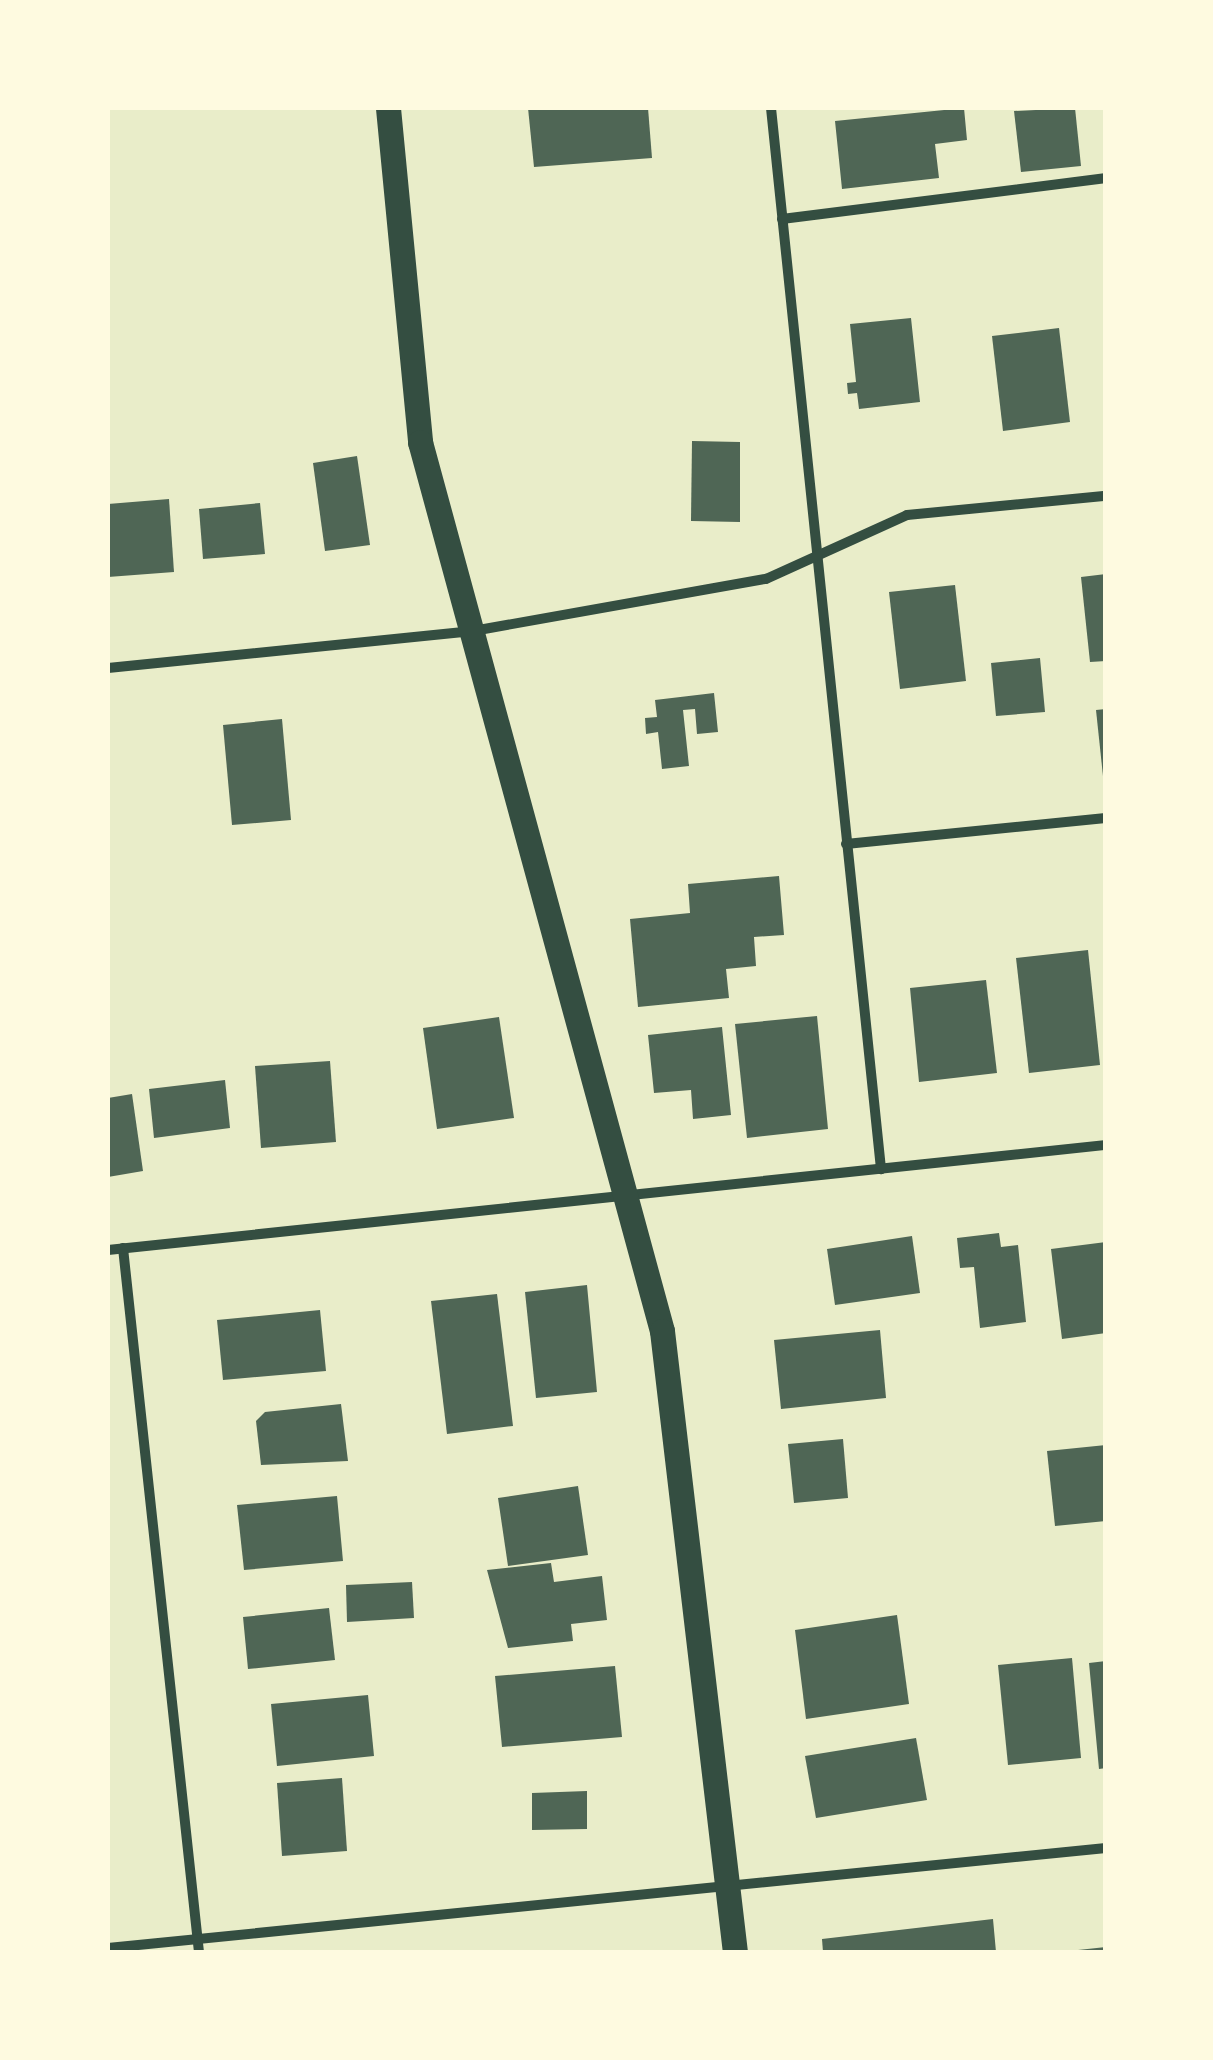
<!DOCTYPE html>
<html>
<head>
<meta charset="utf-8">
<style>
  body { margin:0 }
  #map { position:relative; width:1213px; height:2060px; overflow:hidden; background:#e9edc9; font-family:"Public Sans",sans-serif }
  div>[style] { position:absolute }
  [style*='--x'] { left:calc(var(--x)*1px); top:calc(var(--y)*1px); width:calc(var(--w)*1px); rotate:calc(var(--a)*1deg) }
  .building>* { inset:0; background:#4f6655 }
  .minor>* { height:10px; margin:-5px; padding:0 5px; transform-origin:5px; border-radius:5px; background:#344e41 }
  .primary>* { height:25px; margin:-12.5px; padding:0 12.5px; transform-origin:12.5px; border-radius:12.5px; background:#344e41 }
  span { translate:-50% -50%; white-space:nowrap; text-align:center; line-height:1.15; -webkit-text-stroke:8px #fefae0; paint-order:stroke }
  .frame { position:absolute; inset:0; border:110px solid #fefae0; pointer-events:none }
</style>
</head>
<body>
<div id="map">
  <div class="building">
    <div style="clip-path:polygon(528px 108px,648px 108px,652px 158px,534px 167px)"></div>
    <div style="clip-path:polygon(964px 108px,967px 140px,935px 144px,939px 178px,842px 189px,835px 121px)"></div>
    <div style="clip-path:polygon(1075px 108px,1081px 166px,1021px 172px,1014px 111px)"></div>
    <div style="clip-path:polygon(911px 318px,920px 402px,859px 409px,857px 393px,848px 394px,847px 383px,856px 382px,850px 324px)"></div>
    <div style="clip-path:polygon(1059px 328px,1070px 422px,1003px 431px,992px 336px)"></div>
    <div style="clip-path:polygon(692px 441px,740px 442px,740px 522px,691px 521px)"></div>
    <div style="clip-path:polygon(357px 456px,370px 545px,325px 551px,313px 463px)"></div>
    <div style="clip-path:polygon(169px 499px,174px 572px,108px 577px,108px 504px)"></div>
    <div style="clip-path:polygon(260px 503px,265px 554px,203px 559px,199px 509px)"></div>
    <div style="clip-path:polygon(1106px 574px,1106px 661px,1090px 662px,1081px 577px)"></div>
    <div style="clip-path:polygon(955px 585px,966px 681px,900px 689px,889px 592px)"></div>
    <div style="clip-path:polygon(1040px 658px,1045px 712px,996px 716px,991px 663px)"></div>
    <div style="clip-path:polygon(714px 693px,718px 732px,697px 734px,695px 709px,683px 710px,689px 766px,662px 769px,658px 732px,646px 734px,645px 718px,657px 717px,655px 700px)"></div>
    <div style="clip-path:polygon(1106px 709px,1106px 776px,1103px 776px,1096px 710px)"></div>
    <div style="clip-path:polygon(282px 719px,291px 820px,232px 825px,223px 725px)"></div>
    <div style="clip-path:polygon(779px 876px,784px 935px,754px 937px,756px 966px,726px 969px,729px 998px,638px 1007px,630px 919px,690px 913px,688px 884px)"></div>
    <div style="clip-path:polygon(1088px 950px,1100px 1065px,1029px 1073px,1016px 958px)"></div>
    <div style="clip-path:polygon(986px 980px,997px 1073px,919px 1082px,910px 988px)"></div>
    <div style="clip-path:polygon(817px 1016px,828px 1129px,747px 1138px,735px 1024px)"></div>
    <div style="clip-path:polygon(499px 1017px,514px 1118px,437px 1129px,423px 1028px)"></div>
    <div style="clip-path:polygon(722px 1027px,731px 1115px,693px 1119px,691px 1090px,654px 1093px,648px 1035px)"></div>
    <div style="clip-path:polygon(330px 1061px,336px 1142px,261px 1148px,255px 1066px)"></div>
    <div style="clip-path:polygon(225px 1080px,230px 1128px,154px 1138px,149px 1089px)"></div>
    <div style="clip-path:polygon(132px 1094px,143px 1171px,108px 1177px,108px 1098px)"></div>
    <div style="clip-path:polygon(999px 1233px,1001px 1247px,1018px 1245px,1026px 1322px,980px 1328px,974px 1267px,960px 1268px,957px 1238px)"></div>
    <div style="clip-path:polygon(912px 1236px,920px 1293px,835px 1305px,827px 1249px)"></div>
    <div style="clip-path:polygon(1106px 1242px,1106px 1333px,1062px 1339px,1051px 1249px)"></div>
    <div style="clip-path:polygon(587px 1285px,597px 1392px,536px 1398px,525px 1292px)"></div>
    <div style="clip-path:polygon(497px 1294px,513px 1426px,447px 1434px,431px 1301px)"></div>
    <div style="clip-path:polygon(320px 1310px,326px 1371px,223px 1380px,217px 1320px)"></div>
    <div style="clip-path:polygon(880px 1330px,886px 1398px,781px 1409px,774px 1340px)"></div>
    <div style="clip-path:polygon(341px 1404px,348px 1461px,261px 1465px,256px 1421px,265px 1412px)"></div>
    <div style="clip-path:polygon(843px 1439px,848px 1498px,794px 1503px,788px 1444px)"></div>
    <div style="clip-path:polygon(1106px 1445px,1106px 1521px,1055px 1526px,1047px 1451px)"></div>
    <div style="clip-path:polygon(578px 1486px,588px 1555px,508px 1566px,498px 1498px)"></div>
    <div style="clip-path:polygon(337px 1496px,343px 1561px,244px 1570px,237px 1505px)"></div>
    <div style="clip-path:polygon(551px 1563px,554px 1582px,602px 1576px,607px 1620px,571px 1624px,573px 1641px,508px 1648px,487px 1570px)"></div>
    <div style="clip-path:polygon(412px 1582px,414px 1618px,347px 1622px,346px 1585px)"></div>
    <div style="clip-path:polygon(329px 1608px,335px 1660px,248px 1669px,243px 1617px)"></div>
    <div style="clip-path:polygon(897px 1615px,909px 1704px,806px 1719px,795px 1630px)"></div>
    <div style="clip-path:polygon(1072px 1658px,1081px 1758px,1008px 1765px,998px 1665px)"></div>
    <div style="clip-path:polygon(1106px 1661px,1106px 1768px,1099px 1769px,1089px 1663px)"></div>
    <div style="clip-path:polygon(615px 1666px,622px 1737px,502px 1747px,495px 1676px)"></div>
    <div style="clip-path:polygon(368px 1695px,374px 1756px,277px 1766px,271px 1704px)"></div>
    <div style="clip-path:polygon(916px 1738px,927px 1800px,816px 1818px,805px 1756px)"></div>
    <div style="clip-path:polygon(342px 1778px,347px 1851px,282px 1856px,277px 1783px)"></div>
    <div style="clip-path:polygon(587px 1791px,587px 1829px,532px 1830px,532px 1793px)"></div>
    <div style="clip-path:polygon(993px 1919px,996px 1952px,823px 1952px,822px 1939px)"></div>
    <div style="clip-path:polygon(1106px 1947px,1106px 1952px,1078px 1952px,1078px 1950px)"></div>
  </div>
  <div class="minor">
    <div style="--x:771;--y:108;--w:1067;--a:84.08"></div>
    <div style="--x:782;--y:219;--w:327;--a:-7.2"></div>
    <div style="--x:108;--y:668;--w:367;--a:-5.8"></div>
    <div style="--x:473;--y:631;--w:298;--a:-10.1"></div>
    <div style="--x:766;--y:579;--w:155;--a:-24.4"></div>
    <div style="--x:907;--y:515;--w:200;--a:-5.5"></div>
    <div style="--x:846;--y:844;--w:261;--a:-5.7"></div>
    <div style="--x:123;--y:1248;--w:708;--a:83.84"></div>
    <div style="--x:108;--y:1250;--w:1004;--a:-6.01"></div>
    <div style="--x:108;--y:1948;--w:1003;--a:-5.72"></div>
  </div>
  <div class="primary">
    <div style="--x:388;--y:108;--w:336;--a:84.5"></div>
    <div style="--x:420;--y:442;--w:921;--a:74.77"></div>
    <div style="--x:662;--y:1331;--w:625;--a:83.3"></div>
  </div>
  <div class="frame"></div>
</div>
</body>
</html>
